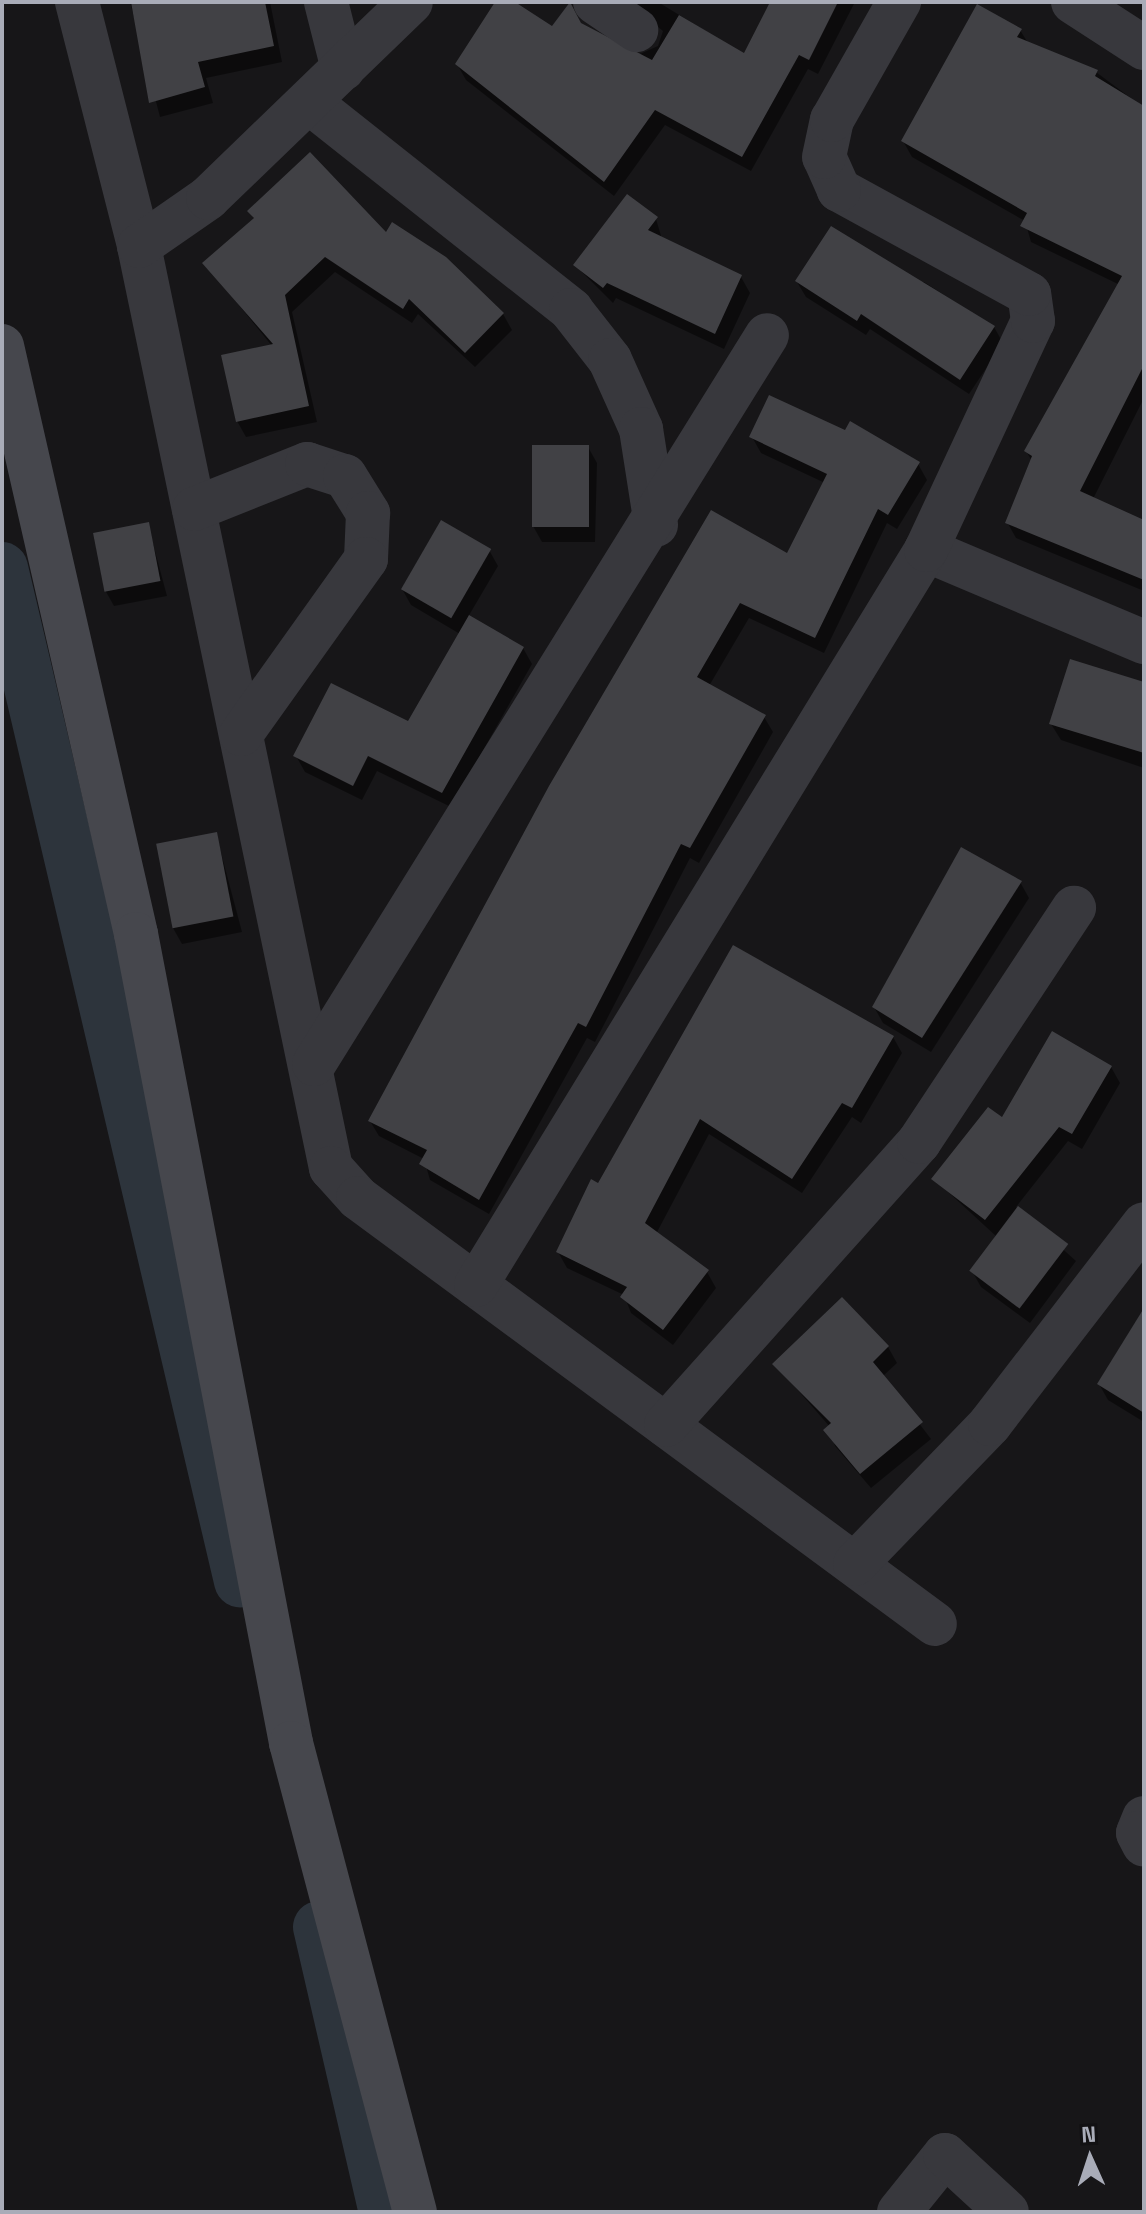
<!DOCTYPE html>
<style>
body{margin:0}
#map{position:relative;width:1146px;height:2214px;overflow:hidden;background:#171618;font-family:"Space Grotesk",sans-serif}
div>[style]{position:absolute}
.shadow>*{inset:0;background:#0007}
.canal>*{height:52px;margin:-26px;padding:0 26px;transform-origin:26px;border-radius:26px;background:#2d343c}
.building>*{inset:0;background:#414145;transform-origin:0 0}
.street>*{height:44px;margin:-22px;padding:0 22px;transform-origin:22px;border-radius:22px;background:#38383d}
.secondary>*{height:44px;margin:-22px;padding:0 22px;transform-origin:22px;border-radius:22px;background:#46474d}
span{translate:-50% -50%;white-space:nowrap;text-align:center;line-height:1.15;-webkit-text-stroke:7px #121113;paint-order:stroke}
.frame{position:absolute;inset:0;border:4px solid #a9acb8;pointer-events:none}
.north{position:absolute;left:1050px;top:2118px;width:80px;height:80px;-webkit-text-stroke:6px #121113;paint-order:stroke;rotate:357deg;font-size:22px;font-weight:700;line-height:32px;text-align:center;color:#a9acb8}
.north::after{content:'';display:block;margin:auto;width:28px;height:36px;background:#a9acb8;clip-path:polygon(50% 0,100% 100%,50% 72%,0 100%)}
</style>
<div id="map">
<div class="shadow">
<i style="clip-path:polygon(130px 2px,270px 2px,282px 62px,206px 78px,213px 103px,160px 117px)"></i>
<i style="clip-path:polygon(498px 2px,511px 2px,553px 28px,581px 25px,633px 57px,658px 46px,663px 31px,627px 2px,658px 2px,745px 55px,772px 2px,855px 2px,818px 74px,808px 69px,751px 171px,665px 125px,614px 196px,466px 80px,457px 64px)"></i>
<i style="clip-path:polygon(1020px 30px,1028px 43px,1096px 72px,1144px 108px,1144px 398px,1093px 499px,1144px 521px,1144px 591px,1016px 538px,1007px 522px,1032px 461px,1026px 451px,1120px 285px,1031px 242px,1025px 221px,912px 157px,903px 141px)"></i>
<i style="clip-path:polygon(250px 212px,386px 235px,503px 314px,512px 330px,475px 367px,418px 314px,412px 323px,335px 272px,292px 312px,317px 422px,246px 437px,237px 421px,272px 346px,205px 263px,255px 220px)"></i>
<i style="clip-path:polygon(656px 219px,662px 239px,741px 277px,750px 293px,724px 349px,616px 298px,613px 303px,575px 265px)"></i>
<i style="clip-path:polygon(797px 282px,924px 282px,994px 327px,1003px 343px,969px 394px,870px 329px,866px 335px,806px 297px)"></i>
<i style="clip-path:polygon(752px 437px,918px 464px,927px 480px,897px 529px,887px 523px,824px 653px,749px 618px,709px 686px,764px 717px,773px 732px,699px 863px,690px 858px,595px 1042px,587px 1038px,489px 1214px,430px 1180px,424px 1159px,379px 1136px,370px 1121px,551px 787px,787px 556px,825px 483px,761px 453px)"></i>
<i style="clip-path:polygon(588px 447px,597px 463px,595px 542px,542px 542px,533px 526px)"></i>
<i style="clip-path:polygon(148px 525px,167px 596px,114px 606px,105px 590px)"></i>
<i style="clip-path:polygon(489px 550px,498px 566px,468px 617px,523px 648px,532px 664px,451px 807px,377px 771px,362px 800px,305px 772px,296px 756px,409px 724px,460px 634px,411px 605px,402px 589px)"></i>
<i style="clip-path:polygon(1144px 684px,1144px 768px,1061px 740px,1051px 724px)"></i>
<i style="clip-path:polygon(216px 834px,242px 932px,182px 944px,173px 928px)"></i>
<i style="clip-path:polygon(1020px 882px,1029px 898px,931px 1052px,883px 1023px,874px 1007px)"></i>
<i style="clip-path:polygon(734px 948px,893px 1037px,902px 1053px,861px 1123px,852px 1117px,802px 1193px,709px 1134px,656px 1234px,707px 1272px,716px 1288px,673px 1345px,631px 1313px,624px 1295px,567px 1268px,558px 1252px)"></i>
<i style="clip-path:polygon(1111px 1067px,1120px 1083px,1082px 1149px,1068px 1141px,1016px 1207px,1076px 1261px,1030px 1323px,981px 1287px,972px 1271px,997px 1237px,934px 1179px,1002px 1120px)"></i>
<i style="clip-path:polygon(1144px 1327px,1144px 1422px,1108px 1400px,1099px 1384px)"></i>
<i style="clip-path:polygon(888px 1347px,897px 1363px,883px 1376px,931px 1439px,871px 1488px,835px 1446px,830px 1427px,775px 1364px)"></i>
</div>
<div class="canal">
<i style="left:2px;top:568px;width:1041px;rotate:76.78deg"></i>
<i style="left:319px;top:1927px;width:293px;rotate:77deg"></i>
</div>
<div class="building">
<i style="clip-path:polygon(131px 2px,265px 2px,274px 46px,198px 62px,205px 87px,149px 103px)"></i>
<i style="clip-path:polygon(495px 2px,515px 2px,552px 26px,570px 2px,581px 23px,652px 60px,679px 15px,744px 53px,770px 2px,838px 2px,809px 60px,799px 55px,742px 157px,655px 110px,604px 182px,455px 64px)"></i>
<i style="clip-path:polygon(977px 4px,1022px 29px,1017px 37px,1098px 70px,1095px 76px,1144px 106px,1144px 365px,1080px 491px,1144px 520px,1144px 580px,1005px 523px,1032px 456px,1024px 451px,1122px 276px,1020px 226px,1027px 213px,901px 141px)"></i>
<i style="clip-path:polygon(310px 152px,386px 232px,392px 222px,446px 257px,504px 313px,465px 353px,409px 299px,403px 309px,325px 257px,285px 295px,309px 406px,236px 422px,221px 355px,273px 344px,202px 263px,254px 218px,247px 211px)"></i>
<i style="clip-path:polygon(627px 194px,658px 217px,648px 230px,742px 275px,715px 334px,607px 283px,603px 288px,573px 265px)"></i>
<i style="clip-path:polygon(831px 226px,995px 326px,960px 380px,861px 314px,857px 321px,795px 281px)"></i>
<i style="clip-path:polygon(769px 395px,845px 430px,850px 421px,920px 462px,888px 515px,878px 509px,815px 638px,740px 603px,697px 677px,766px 715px,690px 848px,681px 844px,586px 1027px,578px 1023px,479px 1200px,419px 1164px,427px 1150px,368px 1121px,549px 786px,711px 510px,787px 553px,827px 474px,749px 437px)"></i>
<i style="left:532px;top:445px;width:57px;height:82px"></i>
<i style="left:441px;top:520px;width:58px;height:80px;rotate:30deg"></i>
<i style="left:149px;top:522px;width:60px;height:57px;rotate:79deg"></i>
<i style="clip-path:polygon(469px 615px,524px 647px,442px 793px,368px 756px,353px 786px,293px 756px,331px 683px,408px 721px)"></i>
<i style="clip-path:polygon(1070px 659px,1144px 682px,1144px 753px,1049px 724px)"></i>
<i style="left:217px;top:832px;width:86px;height:62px;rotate:79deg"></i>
<i style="clip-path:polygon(961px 847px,1022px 881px,922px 1038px,872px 1007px)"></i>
<i style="clip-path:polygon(733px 945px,894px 1036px,852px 1108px,842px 1103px,792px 1179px,700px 1119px,645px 1223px,709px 1270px,663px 1330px,620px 1297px,627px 1287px,556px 1252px,591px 1179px,598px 1183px)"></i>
<i style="clip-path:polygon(1052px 1031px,1112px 1066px,1072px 1134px,1059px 1127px,985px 1220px,931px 1179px,988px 1107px,1002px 1117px)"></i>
<i style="left:1018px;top:1206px;width:63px;height:81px;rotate:37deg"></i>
<i style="clip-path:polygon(842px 1297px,889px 1346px,873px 1362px,923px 1422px,860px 1474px,823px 1430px,831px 1423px,772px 1364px)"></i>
<i style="clip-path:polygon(1144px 1308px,1144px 1413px,1097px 1384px)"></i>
</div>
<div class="street">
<i style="left:77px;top:2px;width:252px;rotate:75.7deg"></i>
<i style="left:139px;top:246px;width:942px;rotate:78.24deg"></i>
<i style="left:331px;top:1168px;width:40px;rotate:48deg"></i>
<i style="left:358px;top:1198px;width:717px;rotate:36.44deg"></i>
<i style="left:326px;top:2px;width:69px;rotate:75.8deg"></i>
<i style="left:595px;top:2px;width:50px;rotate:34.3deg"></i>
<i style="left:1073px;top:2px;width:85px;rotate:32.9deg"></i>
<i style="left:309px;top:102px;width:335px;rotate:38.4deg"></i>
<i style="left:571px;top:310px;width:63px;rotate:52deg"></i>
<i style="left:610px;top:360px;width:76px;rotate:65.8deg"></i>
<i style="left:641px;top:429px;width:97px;rotate:81.1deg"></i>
<i style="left:139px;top:246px;width:84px;rotate:-34.8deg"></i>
<i style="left:208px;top:198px;width:282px;rotate:-44deg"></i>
<i style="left:194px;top:509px;width:122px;rotate:-21.7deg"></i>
<i style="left:307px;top:464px;width:40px;rotate:18deg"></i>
<i style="left:345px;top:476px;width:44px;rotate:58.1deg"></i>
<i style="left:368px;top:513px;width:46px;rotate:92.5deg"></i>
<i style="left:366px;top:559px;width:215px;rotate:125.5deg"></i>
<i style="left:926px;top:550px;width:237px;rotate:22.9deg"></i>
<i style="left:314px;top:1064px;width:858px;rotate:-58.14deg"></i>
<i style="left:476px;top:1285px;width:862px;rotate:-58.52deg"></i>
<i style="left:926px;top:550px;width:253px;rotate:-65deg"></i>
<i style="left:1033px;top:321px;width:27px;rotate:-98deg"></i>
<i style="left:1029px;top:294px;width:217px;rotate:-151.3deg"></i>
<i style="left:839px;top:190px;width:36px;rotate:-114deg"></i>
<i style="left:824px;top:157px;width:38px;rotate:-78deg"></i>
<i style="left:832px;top:120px;width:136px;rotate:-60.4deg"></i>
<i style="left:666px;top:1425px;width:380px;rotate:-48.2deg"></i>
<i style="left:919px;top:1142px;width:281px;rotate:-56.5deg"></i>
<i style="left:855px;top:1564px;width:194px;rotate:-46deg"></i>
<i style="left:990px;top:1424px;width:252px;rotate:-52.4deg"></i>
<i style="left:1144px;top:1818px;width:16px;rotate:112deg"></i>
<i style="left:1138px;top:1833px;width:13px;rotate:63deg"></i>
<i style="left:899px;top:2212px;width:73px;rotate:-51.1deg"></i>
<i style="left:945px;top:2155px;width:84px;rotate:42.6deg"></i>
</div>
<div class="secondary">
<i style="left:2px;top:346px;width:603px;rotate:77.16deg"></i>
<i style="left:136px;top:934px;width:824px;rotate:79.15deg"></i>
<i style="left:291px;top:1743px;width:485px;rotate:75.2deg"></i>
</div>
<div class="frame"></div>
<div class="north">N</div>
</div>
